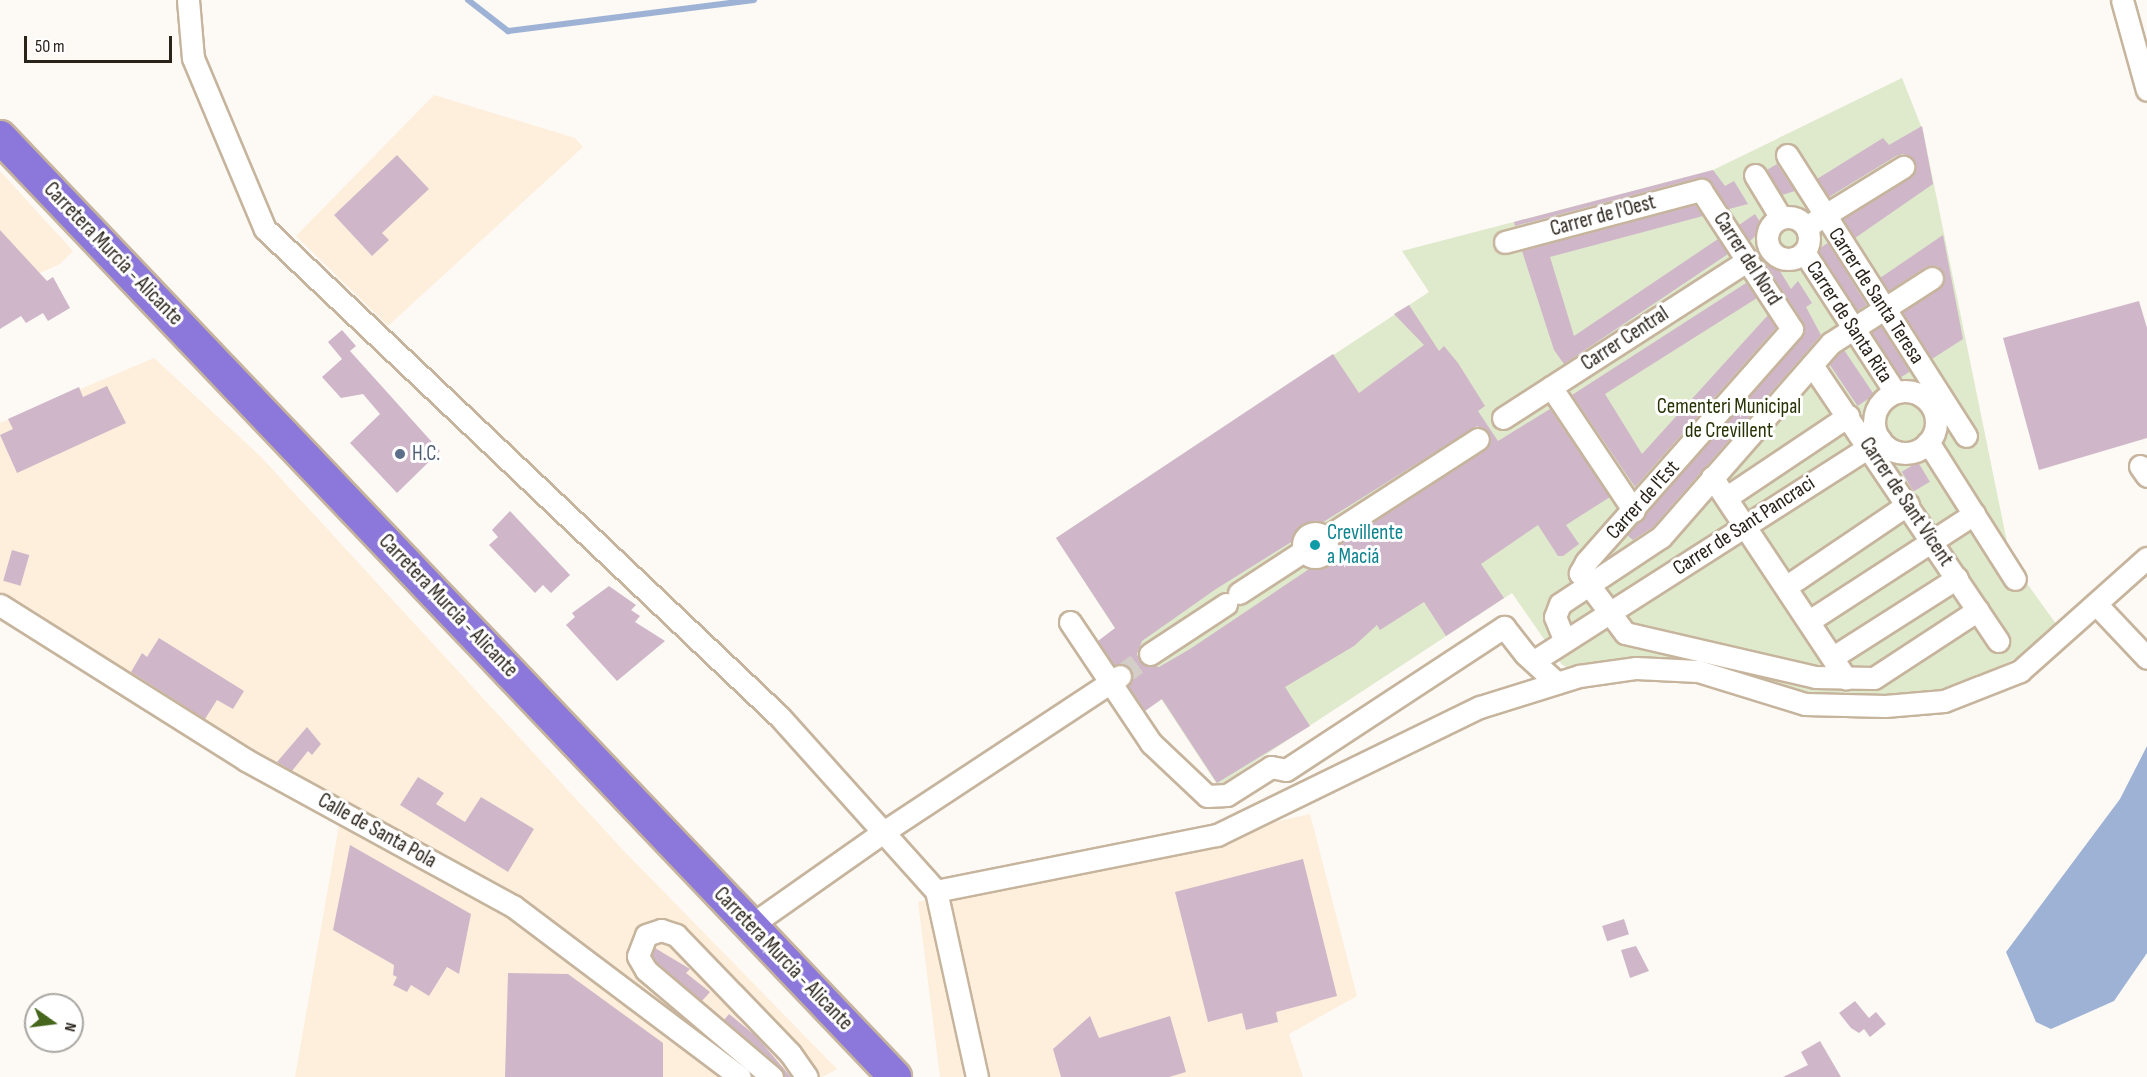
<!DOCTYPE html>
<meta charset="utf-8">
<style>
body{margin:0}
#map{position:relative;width:2147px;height:1077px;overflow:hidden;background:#fdf9f4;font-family:"Sofia Sans Condensed",sans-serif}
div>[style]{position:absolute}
.built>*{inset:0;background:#feefdd}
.green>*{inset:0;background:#dfe9cc}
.water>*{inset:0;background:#9db2d5}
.stream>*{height:6px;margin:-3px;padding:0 3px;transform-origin:3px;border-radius:3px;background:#9db2d5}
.building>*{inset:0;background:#cfb7c9;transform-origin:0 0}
.minor-tunnel>*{height:21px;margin-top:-10.5px;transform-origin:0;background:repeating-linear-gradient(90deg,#d3cec8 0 21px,transparent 0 31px)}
.roads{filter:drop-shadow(2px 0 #c6b49d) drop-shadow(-2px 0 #c6b49d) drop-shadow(0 2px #c6b49d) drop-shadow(0 -2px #c6b49d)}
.minor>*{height:21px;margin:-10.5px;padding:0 10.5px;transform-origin:10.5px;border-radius:10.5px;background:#fff}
.minor>.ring{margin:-10.5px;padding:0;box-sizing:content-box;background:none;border:21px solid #fff;border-radius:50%}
.highway>*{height:32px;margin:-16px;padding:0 16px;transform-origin:16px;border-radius:16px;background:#8c78da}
.dots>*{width:16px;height:16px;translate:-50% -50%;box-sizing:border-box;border:3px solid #fff;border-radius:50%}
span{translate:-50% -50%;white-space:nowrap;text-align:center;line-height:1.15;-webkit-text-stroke:6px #fff;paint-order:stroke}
.street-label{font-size:21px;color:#2a231a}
.park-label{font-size:21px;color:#283305}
.service-label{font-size:21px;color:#4e5e75}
.left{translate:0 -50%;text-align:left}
.culture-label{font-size:21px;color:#0d838f}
.north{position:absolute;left:24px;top:993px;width:60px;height:60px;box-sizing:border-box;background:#fff;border:2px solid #aaa7a3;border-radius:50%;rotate:104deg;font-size:16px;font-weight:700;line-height:24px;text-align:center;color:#2a231a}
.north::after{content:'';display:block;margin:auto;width:21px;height:27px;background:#45661c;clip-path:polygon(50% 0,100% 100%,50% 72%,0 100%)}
.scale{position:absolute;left:24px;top:36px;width:148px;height:27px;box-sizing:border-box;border:3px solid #2a231a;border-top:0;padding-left:8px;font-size:18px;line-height:21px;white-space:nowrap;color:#2a231a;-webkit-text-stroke:4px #fff;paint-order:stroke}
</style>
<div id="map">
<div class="built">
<i style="clip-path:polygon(434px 95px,575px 138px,583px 147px,388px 326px,296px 236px)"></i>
<i style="clip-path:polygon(0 171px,73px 251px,60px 264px,0 291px)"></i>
<i style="clip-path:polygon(154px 358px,261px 457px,622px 849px,837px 1069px,822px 1077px,295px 1077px,342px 808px,0 595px,0 423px)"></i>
<i style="clip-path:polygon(1310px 814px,1357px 996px,1289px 1034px,1303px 1077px,940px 1077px,918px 902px)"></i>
</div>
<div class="green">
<i style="clip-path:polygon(1902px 78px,1923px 131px,2007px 542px,2023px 578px,2059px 628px,2037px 648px,1950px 690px,1891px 698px,1822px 695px,1679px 659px,1571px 669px,1562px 665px,1512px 593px,1218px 786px,1056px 538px,1429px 292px,1402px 251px,1713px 170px)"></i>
</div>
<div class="water">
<i style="clip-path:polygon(2147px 746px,2147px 953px,2114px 1001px,2051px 1029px,2036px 1022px,2006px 952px,2120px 799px)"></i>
</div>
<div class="stream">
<i style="left:468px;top:0;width:51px;rotate:37.8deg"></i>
<i style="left:508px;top:31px;width:248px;rotate:-7.2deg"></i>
</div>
<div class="building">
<i style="clip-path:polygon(1922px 126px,1933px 184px,1855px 238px,1843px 219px,1910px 177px,1916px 167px,1913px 160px,1903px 154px,1896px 156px,1829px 197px,1817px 179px,1883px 138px,1889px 145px)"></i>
<i style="clip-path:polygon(397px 155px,429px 189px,382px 233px,389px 240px,372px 256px,334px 215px)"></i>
<i style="clip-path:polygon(1777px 164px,1795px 191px,1782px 195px,1767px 170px)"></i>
<i style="clip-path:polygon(1713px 170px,1725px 186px,1734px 181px,1748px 204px,1729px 209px,1711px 182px,1698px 178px,1515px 226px,1514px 222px)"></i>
<i style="clip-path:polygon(1695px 205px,1703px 216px,1550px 257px,1574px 336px,1718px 239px,1728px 254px,1564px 364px,1554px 350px,1522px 251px)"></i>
<i style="clip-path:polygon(1755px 214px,1764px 228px,1750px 241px,1739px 225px)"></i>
<i style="clip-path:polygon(0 230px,47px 281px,53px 277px,70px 308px,48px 321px,43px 313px,26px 323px,21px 316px,0 329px)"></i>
<i style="clip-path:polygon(1943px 235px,1963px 339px,1932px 359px,1902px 312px,1939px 288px,1945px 278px,1942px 271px,1937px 266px,1926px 267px,1889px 291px,1880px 278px)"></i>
<i style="left:1828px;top:243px;width:73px;height:12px;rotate:58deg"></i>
<i style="clip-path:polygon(1773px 260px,1791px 289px,1798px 281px,1812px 303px,1806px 307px,1821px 335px,1653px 527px,1633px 540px,1627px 535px,1802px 337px,1803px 322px,1766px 265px)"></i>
<i style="clip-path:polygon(1746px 283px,1757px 298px,1605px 394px,1642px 454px,1768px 315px,1776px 328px,1635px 487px,1572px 395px)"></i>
<i style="clip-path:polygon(2139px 301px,2147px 328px,2147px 438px,2039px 470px,2003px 338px)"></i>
<i style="clip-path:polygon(evenodd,1409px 305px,1439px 351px,1444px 346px,1458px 363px,1485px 406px,1478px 411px,1498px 441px,1550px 409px,1610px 497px,1566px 525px,1579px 544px,1563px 556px,1558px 556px,1538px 525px,1481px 564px,1504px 598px,1446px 636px,1424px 602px,1380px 630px,1377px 625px,1354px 646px,1285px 687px,1310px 726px,1217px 783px,1162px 699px,1145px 711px,1128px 686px,1133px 676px,1130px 669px,1114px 665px,1098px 641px,1115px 628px,1056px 538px,1333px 354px,1359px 393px,1424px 345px,1394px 314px,1409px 305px,1477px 426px,1489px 433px,1490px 444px,1485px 450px,1339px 544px,1342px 547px,1190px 649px,1159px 667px,1140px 661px,1137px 654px,1142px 641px,1216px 589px,1477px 426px)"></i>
<i style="left:1881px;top:326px;width:54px;height:12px;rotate:58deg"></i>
<i style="clip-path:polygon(342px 330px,356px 346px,350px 351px,440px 451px,397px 493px,350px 443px,380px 414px,363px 394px,341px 398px,322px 377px,342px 359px,328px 342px)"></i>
<i style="left:1844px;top:350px;width:54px;height:20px;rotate:56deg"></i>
<i style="clip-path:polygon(107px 386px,126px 423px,17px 473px,0 435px,13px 429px,8px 419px,79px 387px,83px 397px)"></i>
<i style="left:1918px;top:462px;width:23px;height:19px;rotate:59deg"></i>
<i style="clip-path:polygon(510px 511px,570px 575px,551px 593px,543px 585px,535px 593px,489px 545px,498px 537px,492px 530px)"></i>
<i style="left:12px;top:550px;width:18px;height:32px;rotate:16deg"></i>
<i style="clip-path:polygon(609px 586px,636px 605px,631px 610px,640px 616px,635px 622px,665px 641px,617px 681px,566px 625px,575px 617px,572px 613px)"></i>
<i style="clip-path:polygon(159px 638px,244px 691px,233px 709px,217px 700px,205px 719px,131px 672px,142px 653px,147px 657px)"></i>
<i style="clip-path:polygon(307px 727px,321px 744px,312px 755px,308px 751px,292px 771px,277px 762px)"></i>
<i style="clip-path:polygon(418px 777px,444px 793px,436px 804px,465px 822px,481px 797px,534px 829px,508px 872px,400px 805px)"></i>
<i style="clip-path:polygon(350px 845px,471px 914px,459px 974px,447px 967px,429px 996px,411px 985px,407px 992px,393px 985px,397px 977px,393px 975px,394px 965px,333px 930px)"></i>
<i style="clip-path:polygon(1303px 859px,1337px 996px,1276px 1012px,1278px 1022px,1246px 1030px,1242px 1013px,1208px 1022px,1175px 892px)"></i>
<i style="left:1624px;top:919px;width:16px;height:23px;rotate:72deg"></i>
<i style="clip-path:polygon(1636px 946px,1649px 971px,1630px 978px,1621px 950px)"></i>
<i style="clip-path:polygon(655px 948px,690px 969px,686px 973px,710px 992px,702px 1001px,656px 962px,652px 955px)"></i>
<i style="clip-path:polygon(508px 973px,568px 974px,663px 1043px,663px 1077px,505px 1077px)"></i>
<i style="clip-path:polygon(1855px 1001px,1869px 1018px,1876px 1012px,1886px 1024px,1870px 1037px,1864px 1029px,1859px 1033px,1851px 1028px,1839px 1013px)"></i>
<i style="clip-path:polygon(729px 1014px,756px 1036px,791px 1077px,784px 1077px,780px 1067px,724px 1020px)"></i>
<i style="clip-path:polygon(1090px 1016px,1099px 1038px,1170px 1016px,1186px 1072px,1169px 1077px,1061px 1077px,1053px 1049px)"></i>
<i style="clip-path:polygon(1820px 1041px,1841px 1077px,1783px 1077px,1808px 1065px,1801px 1052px)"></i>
</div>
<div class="minor-tunnel">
<i style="left:1120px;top:676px;width:37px;rotate:-36deg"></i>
</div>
<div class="roads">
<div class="minor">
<i style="left:188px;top:0;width:58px;rotate:85.1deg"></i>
<i style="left:193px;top:58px;width:186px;rotate:67.2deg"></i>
<i style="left:265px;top:229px;width:709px;rotate:43.46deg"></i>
<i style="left:780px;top:717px;width:234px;rotate:48.1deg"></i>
<i style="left:2122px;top:0;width:93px;rotate:74.5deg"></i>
<i style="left:1787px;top:155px;width:333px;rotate:57.5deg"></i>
<i style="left:1755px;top:175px;width:50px;rotate:58.8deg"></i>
<i class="ring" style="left:1767px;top:217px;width:21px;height:21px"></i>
<i style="left:1814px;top:222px;width:105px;rotate:-31.7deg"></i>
<i style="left:1505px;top:242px;width:203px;rotate:-14.9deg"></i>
<i style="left:1701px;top:190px;width:166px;rotate:56.8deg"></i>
<i style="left:1792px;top:329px;width:311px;rotate:131.5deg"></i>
<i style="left:1586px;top:562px;width:13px;rotate:119deg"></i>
<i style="left:1580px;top:573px;width:75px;rotate:53.1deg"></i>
<i style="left:1625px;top:633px;width:195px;rotate:13deg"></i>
<i style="left:1815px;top:677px;width:59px;rotate:1deg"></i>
<i style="left:1874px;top:678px;width:124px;rotate:-33.2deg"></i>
<i style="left:1804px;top:252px;width:167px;rotate:57deg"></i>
<i style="left:1812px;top:365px;width:333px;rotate:56deg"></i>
<i style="left:1551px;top:387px;width:149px;rotate:56.2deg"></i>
<i class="ring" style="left:1874px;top:391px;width:41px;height:41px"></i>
<i style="left:1503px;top:418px;width:290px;rotate:-32.8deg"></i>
<i style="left:1928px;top:442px;width:162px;rotate:57.6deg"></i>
<i style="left:2140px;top:466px;width:12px;rotate:55deg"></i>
<i style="left:1712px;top:477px;width:242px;rotate:56.4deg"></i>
<i style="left:1727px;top:497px;width:146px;rotate:-33.8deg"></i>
<i class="ring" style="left:1303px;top:533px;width:3px;height:3px"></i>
<i style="left:1325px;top:538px;width:182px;rotate:-32.9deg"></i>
<i style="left:1787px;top:586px;width:146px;rotate:-34.1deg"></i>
<i style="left:1239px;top:593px;width:79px;rotate:-33.1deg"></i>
<i style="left:2096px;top:604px;width:74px;rotate:46.6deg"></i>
<i style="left:0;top:605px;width:291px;rotate:32.2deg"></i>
<i style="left:246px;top:760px;width:304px;rotate:28.7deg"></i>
<i style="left:513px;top:906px;width:284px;rotate:37deg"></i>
<i style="left:1809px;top:621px;width:197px;rotate:-33deg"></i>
<i style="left:1070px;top:622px;width:146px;rotate:56.2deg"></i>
<i style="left:1151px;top:743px;width:77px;rotate:43.4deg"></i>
<i style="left:1207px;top:796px;width:20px;rotate:-3deg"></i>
<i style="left:1227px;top:795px;width:52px;rotate:-32.5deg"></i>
<i style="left:1271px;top:767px;width:15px;rotate:11deg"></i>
<i style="left:1286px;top:770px;width:261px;rotate:-33.3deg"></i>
<i style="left:1504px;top:627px;width:34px;rotate:52deg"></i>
<i style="left:1525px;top:654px;width:43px;rotate:42.2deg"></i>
<i style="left:1564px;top:639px;width:24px;rotate:-112deg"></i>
<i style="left:1555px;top:617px;width:14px;rotate:-69deg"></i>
<i style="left:1560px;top:604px;width:121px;rotate:-33.6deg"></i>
<i style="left:1661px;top:537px;width:258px;rotate:-48.8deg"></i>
<i style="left:1831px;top:343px;width:120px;rotate:-32.8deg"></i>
<i style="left:1150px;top:654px;width:91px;rotate:-33.3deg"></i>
<i style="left:1833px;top:657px;width:147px;rotate:-32.5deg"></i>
<i style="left:1534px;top:661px;width:411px;rotate:-32.6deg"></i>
<i style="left:751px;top:925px;width:160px;rotate:-35.1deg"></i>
<i style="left:882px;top:833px;width:285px;rotate:-33.4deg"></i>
<i style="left:772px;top:1077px;width:165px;rotate:-139.7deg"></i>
<i style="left:646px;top:970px;width:16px;rotate:-120deg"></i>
<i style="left:638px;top:956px;width:22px;rotate:-69deg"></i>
<i style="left:646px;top:935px;width:16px;rotate:-18deg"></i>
<i style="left:661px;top:930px;width:16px;rotate:18deg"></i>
<i style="left:676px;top:935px;width:164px;rotate:46deg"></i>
<i style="left:790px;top:1053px;width:29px;rotate:55deg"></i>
<i style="left:977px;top:1077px;width:190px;rotate:-102.4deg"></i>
<i style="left:936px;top:891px;width:287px;rotate:-11.3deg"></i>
<i style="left:1217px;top:835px;width:292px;rotate:-26deg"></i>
<i style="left:1480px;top:707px;width:104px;rotate:-17.4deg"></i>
<i style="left:1579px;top:676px;width:58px;rotate:-8deg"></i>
<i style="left:1636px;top:668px;width:62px;rotate:2.8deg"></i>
<i style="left:1698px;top:671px;width:112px;rotate:17.1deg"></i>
<i style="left:1805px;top:704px;width:80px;rotate:1.4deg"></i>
<i style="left:1885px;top:706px;width:59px;rotate:-4.8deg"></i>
<i style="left:1944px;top:701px;width:82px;rotate:-21.5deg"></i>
<i style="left:2020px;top:671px;width:170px;rotate:-41.7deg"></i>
</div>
<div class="highway">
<i style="left:0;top:137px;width:1298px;rotate:46.4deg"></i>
</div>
</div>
<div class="dots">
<i style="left:400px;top:454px;background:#5c6f8a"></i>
<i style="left:1315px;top:545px;background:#0f9aa8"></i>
</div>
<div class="street-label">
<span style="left:1603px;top:216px;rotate:-15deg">Carrer de l'Oest</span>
<span style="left:113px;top:254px;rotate:46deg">Carretera Murcia - Alicante</span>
<span style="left:1747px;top:259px;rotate:57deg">Carrer del Nord</span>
<span style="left:1876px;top:296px;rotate:57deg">Carrer de Santa Teresa</span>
<span style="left:1849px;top:322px;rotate:57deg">Carrer de Santa Rita</span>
<span style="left:1625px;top:339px;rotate:-33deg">Carrer Central</span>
<span style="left:1643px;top:500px;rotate:-48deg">Carrer de l'Est</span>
<span style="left:1906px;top:502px;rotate:56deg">Carrer de Sant Vicent</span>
<span style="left:1744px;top:526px;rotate:-33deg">Carrer de Sant Pancraci</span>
<span style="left:448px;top:606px;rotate:46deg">Carretera Murcia - Alicante</span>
<span style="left:377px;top:831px;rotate:29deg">Calle de Santa Pola</span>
<span style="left:783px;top:959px;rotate:46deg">Carretera Murcia - Alicante</span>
</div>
<div class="park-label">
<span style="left:1729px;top:419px">Cementeri Municipal<br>de Crevillent</span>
</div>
<div class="service-label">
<span class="left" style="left:412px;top:454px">H.C.</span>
</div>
<div class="culture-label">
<span class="left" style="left:1327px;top:545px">Crevillente<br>a Maciá</span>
</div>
<div class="north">N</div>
<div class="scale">50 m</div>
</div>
